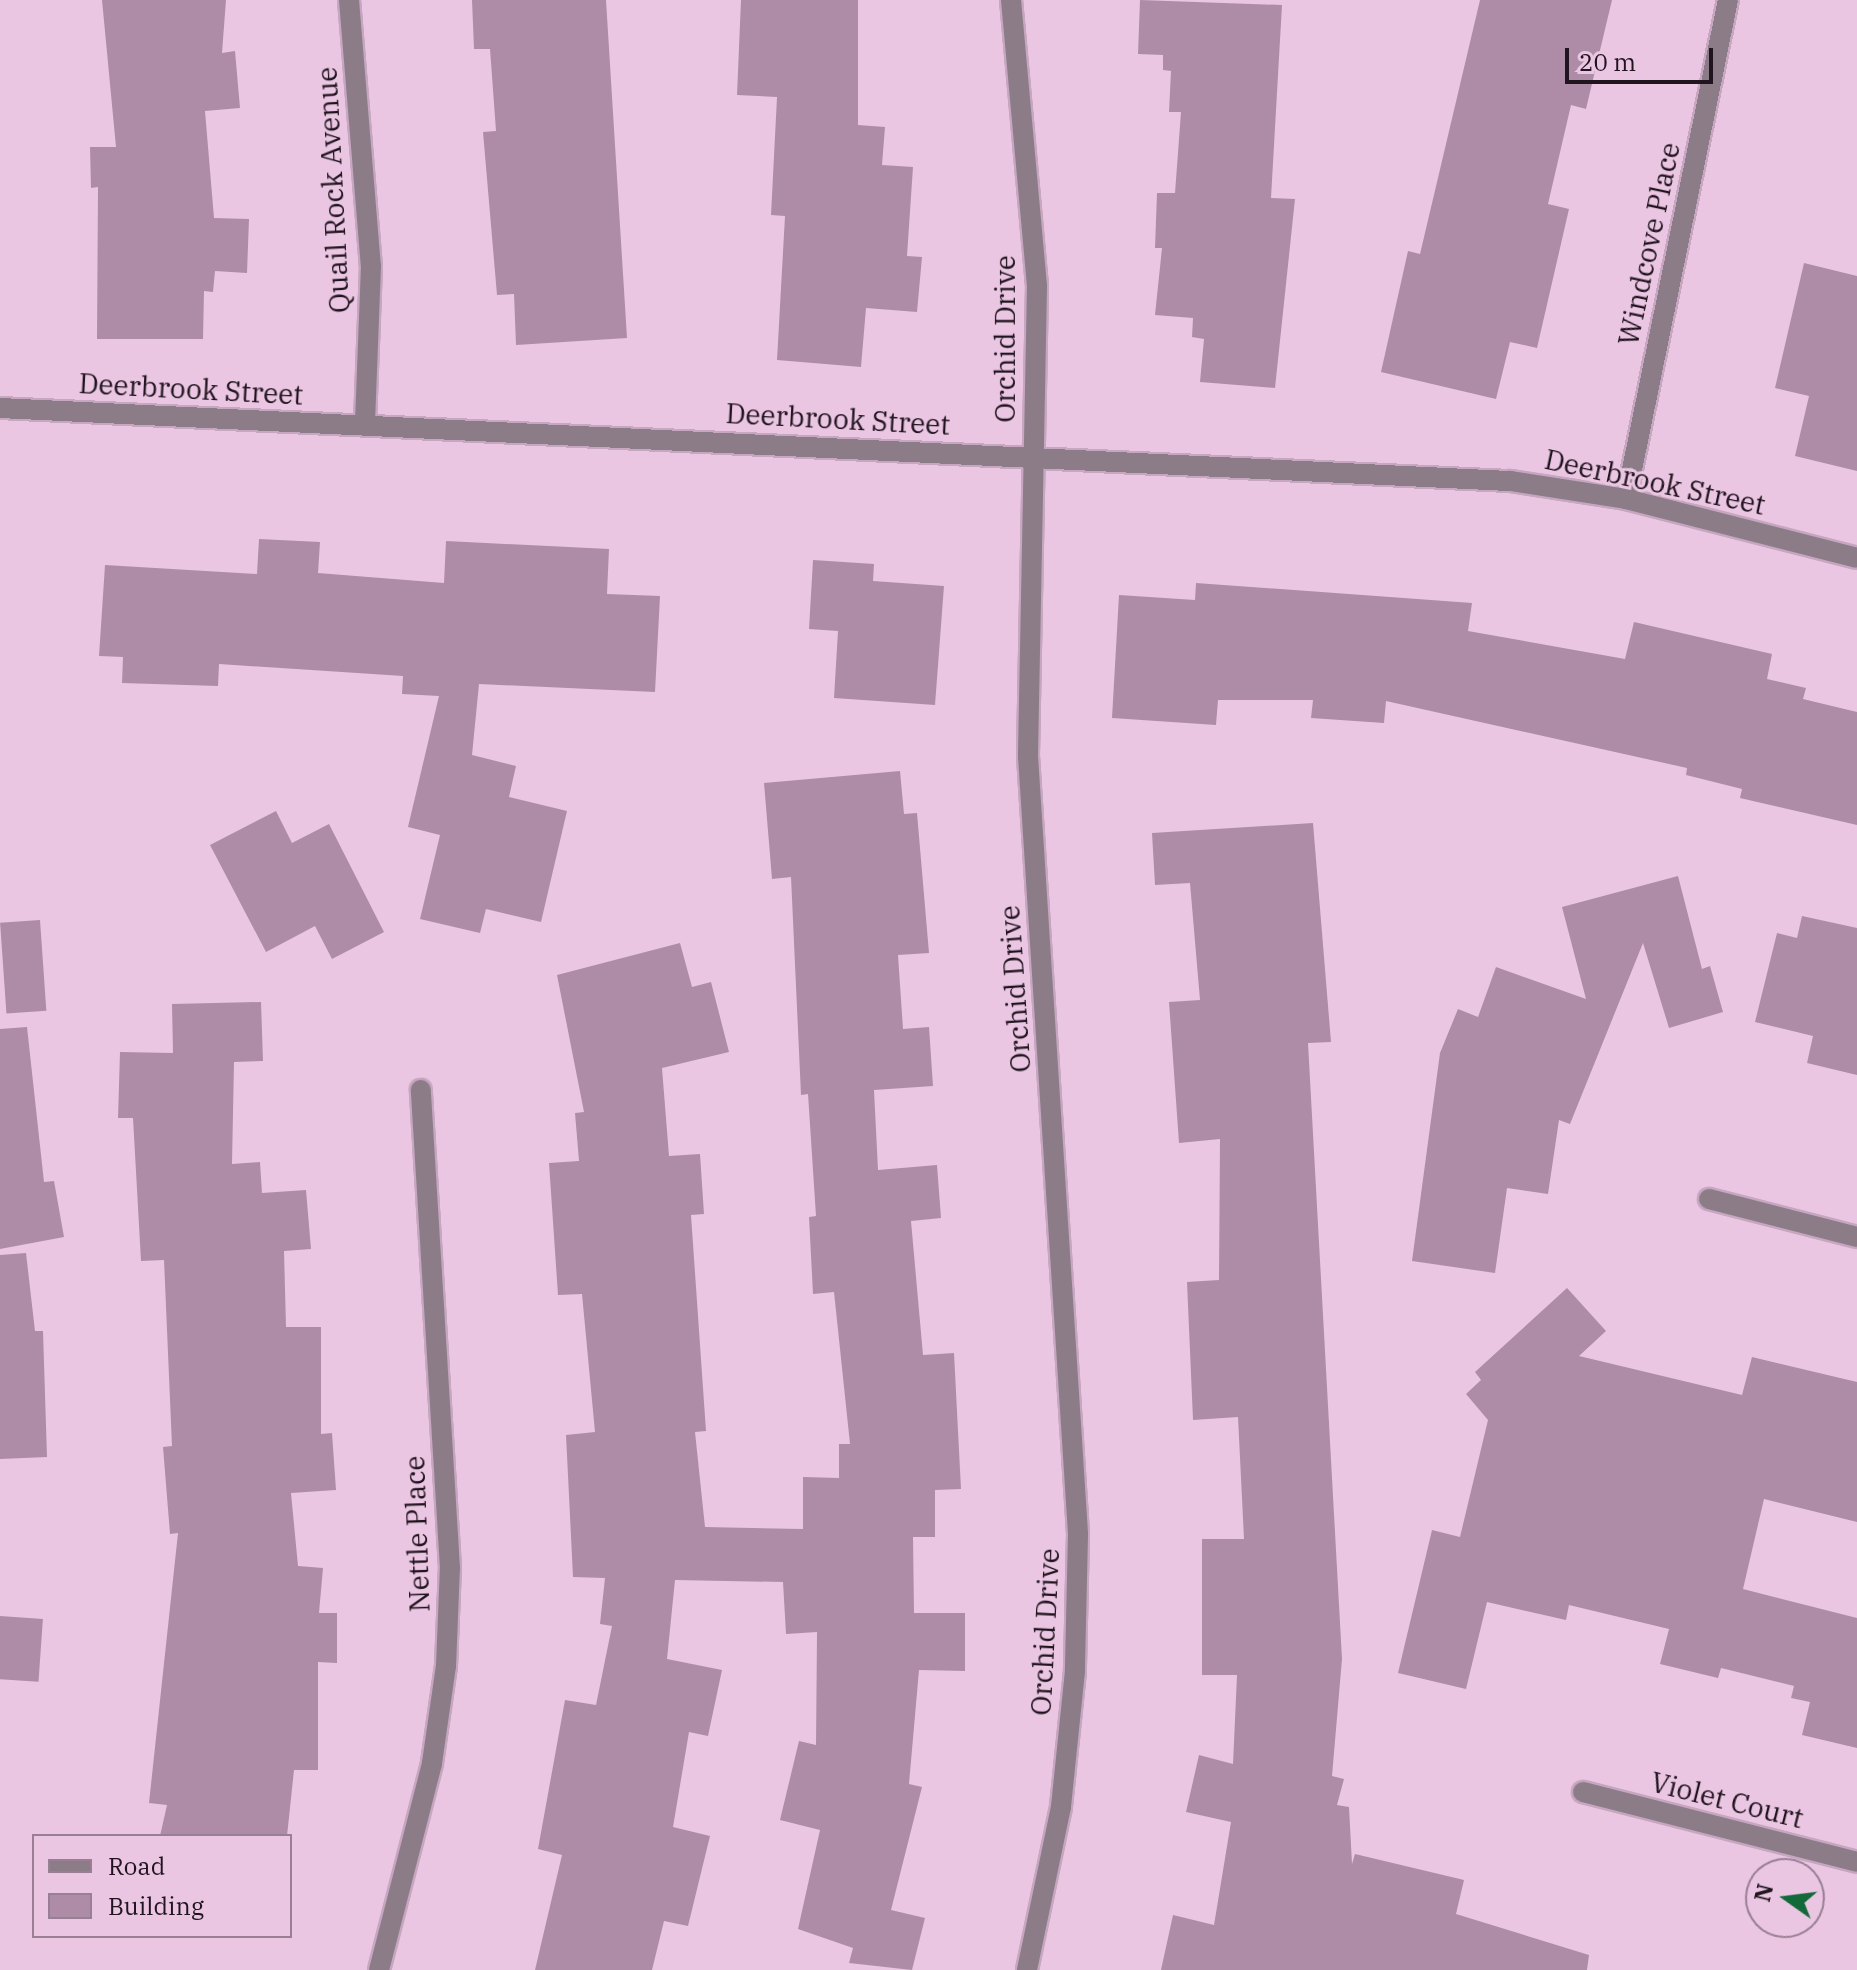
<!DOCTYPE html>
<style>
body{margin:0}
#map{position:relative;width:1857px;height:1970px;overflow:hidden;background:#eac6e3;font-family:"IBM Plex Serif",serif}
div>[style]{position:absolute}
.building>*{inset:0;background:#ae8ca7;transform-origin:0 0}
.roads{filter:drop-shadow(2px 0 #c6a6c0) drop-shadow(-2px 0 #c6a6c0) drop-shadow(0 2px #c6a6c0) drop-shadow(0 -2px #c6a6c0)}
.street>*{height:20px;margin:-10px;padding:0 10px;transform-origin:10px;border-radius:10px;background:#8b7c87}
span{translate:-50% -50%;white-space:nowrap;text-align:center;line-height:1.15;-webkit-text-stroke:6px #eac6e3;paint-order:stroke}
.street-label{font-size:28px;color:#20141e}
.legend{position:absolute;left:32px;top:1834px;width:260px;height:104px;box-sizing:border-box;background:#eac6e3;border:2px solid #997f94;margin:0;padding:10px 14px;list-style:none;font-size:24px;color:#20141e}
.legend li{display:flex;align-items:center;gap:16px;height:40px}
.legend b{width:40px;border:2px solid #997f94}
.north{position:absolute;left:1745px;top:1858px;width:80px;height:80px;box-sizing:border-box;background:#eac6e3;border:2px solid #997f94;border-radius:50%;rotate:284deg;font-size:22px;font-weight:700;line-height:32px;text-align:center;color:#20141e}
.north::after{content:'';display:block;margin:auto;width:28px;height:36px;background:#14693a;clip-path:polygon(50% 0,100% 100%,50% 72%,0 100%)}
.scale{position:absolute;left:1565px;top:48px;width:148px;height:36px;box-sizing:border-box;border:4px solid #20141e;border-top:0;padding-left:10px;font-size:24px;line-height:28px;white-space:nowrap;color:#20141e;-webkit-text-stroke:6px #eac6e3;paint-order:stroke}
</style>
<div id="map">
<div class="building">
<i style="clip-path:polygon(102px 0,226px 0,222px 53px,235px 51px,240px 108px,205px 111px,214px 218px,249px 219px,247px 273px,215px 271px,213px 292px,204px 291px,203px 339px,97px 339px,98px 187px,91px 188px,90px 147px,116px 147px)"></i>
<i style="clip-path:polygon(472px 0,606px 0,627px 338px,516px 345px,514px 294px,497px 295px,483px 132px,496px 131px,490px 49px,474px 49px)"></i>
<i style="clip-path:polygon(741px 0,858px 0,858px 125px,885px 127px,882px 165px,913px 167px,907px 256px,922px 257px,917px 312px,866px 308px,861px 367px,777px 360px,785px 216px,771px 215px,777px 97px,737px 95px)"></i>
<i style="clip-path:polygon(1140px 0,1282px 5px,1271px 198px,1295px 199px,1275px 388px,1200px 382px,1204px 339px,1192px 337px,1193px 318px,1155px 315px,1162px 248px,1155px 248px,1157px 193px,1175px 193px,1181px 112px,1169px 112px,1171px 71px,1163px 70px,1163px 55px,1138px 54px)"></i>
<i style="clip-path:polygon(1480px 0,1612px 0,1586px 109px,1571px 105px,1548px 204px,1569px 209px,1537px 348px,1510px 342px,1496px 399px,1381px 372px,1408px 251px,1420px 254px)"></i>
<i style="clip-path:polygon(1804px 263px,1857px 276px,1857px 471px,1795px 456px,1809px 396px,1775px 388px)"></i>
<i style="clip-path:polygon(259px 539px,320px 542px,318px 573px,444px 583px,446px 541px,609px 549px,607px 594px,660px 596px,655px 692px,479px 684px,472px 755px,516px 766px,509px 797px,567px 811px,541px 922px,486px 909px,480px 933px,420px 919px,440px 835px,408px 827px,439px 696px,402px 694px,403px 676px,219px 664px,218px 686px,122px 683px,123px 657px,99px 656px,105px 565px,257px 574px)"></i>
<i style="clip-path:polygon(813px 560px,874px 564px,873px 581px,944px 586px,935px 705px,834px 698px,838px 631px,809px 629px)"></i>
<i style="clip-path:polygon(1196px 583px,1472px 603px,1468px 631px,1625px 659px,1634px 622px,1772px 654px,1767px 679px,1806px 688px,1803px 699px,1857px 712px,1857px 825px,1740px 798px,1742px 789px,1686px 775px,1687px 768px,1386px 701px,1384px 723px,1311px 718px,1313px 700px,1218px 700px,1216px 725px,1112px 718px,1119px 595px,1195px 600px)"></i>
<i style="clip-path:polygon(900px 771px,904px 814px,917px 813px,929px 953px,898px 955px,903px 1029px,929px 1027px,933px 1086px,874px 1090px,878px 1170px,937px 1165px,941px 1218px,911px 1221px,923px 1355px,954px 1353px,961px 1489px,935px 1490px,935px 1537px,913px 1537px,914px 1613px,965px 1613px,965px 1671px,919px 1670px,909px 1784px,922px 1787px,891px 1910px,925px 1918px,912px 1970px,849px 1963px,853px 1948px,798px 1929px,820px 1830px,780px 1820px,799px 1741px,816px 1745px,817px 1632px,786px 1634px,783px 1582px,675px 1580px,667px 1659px,722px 1670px,708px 1736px,689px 1732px,673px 1827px,710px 1836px,688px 1926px,664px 1921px,652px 1970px,535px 1970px,562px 1855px,538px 1849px,565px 1700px,596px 1705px,612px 1626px,600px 1624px,605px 1578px,573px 1577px,566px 1435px,595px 1432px,582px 1294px,558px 1295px,549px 1163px,579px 1161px,575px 1113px,584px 1112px,557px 975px,680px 943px,692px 987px,711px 982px,729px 1052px,662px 1068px,669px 1156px,700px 1154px,704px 1214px,691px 1215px,706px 1431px,695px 1432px,705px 1527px,803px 1529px,803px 1477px,839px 1478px,839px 1444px,850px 1444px,834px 1292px,813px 1294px,809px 1217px,816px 1216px,808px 1094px,801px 1095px,791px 877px,772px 879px,764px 783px)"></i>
<i style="clip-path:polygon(276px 811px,292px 843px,329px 824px,384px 932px,332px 959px,315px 926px,266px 952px,210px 845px)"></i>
<i style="clip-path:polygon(1313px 823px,1331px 1042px,1308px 1043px,1342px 1659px,1332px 1776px,1344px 1779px,1337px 1805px,1349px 1807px,1352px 1864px,1355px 1854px,1464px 1880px,1456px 1914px,1589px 1955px,1587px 1970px,1161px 1970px,1173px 1915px,1214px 1925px,1231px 1822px,1186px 1812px,1199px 1755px,1233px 1764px,1237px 1675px,1202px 1675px,1202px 1539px,1244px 1539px,1238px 1417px,1193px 1420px,1187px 1282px,1219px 1280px,1220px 1139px,1179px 1143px,1169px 1002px,1200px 1000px,1190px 883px,1155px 885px,1152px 833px)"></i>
<i style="clip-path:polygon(1678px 876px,1702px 969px,1710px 966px,1723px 1012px,1669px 1028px,1643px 943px,1570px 1124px,1559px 1120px,1548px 1194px,1507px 1188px,1495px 1273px,1412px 1261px,1440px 1053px,1458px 1009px,1478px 1017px,1496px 967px,1586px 999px,1562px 907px)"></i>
<i style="clip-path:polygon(1802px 916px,1857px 928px,1857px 1075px,1807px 1063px,1813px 1036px,1755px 1022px,1777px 933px,1797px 938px)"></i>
<i style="left:40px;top:920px;width:91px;height:40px;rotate:86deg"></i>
<i style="clip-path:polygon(261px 1002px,263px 1061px,234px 1062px,232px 1164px,260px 1162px,262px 1193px,306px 1190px,311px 1249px,284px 1251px,286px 1327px,321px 1327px,321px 1434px,332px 1433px,336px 1490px,291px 1493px,298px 1566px,323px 1568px,319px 1613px,337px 1613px,337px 1663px,318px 1662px,318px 1770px,294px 1770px,287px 1836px,160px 1836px,167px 1805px,149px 1803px,178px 1533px,170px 1534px,163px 1447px,172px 1446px,164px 1260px,141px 1261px,133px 1118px,118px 1118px,120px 1052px,173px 1053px,172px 1004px)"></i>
<i style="clip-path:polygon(27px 1027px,44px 1182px,54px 1181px,64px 1237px,0 1249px,0 1029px)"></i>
<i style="clip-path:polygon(26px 1253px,35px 1331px,43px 1331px,47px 1457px,0 1459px,0 1255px)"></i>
<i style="clip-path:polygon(1567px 1288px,1606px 1331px,1579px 1356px,1742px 1395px,1752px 1357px,1857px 1382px,1857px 1522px,1764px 1499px,1743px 1589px,1857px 1618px,1857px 1748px,1802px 1735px,1810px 1702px,1791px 1698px,1794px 1686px,1721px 1668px,1718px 1678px,1660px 1664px,1669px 1629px,1569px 1605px,1566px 1620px,1487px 1602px,1466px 1689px,1398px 1673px,1432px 1530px,1460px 1537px,1488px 1420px,1466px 1394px,1481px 1380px,1475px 1372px)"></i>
<i style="left:0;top:1616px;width:43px;height:63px;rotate:4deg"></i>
</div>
<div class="roads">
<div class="street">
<i style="left:349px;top:0;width:267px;rotate:85.3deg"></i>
<i style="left:371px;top:266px;width:159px;rotate:92.2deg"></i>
<i style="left:1011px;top:0;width:287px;rotate:84.8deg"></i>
<i style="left:1037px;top:286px;width:470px;rotate:91.1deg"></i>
<i style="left:1028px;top:756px;width:780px;rotate:86.32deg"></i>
<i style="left:1078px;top:1534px;width:137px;rotate:91.3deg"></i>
<i style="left:1075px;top:1671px;width:137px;rotate:95.9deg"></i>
<i style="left:1061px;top:1807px;width:167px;rotate:101.8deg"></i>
<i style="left:0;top:408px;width:1512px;rotate:2.77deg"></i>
<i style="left:1510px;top:481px;width:117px;rotate:8.8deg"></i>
<i style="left:1626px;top:499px;width:238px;rotate:14.3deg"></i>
<i style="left:1626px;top:499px;width:509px;rotate:-78.45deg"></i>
<i style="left:1709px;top:1199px;width:153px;rotate:14.4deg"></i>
<i style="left:1583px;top:1792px;width:283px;rotate:14.3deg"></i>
<i style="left:379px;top:1970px;width:214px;rotate:-75.6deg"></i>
<i style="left:432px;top:1763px;width:98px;rotate:-81.8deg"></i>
<i style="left:446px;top:1666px;width:98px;rotate:-87.7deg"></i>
<i style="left:450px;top:1568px;width:479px;rotate:-93.5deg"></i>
</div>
</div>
<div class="street-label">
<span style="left:333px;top:190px;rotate:-93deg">Quail Rock Avenue</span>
<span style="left:1649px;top:244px;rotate:-78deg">Windcove Place</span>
<span style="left:1005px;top:339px;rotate:-90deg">Orchid Drive</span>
<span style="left:191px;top:389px;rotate:3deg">Deerbrook Street</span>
<span style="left:838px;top:419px;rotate:3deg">Deerbrook Street</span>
<span style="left:1655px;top:482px;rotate:12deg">Deerbrook Street</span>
<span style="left:1015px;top:989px;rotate:-94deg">Orchid Drive</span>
<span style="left:417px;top:1534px;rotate:-92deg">Nettle Place</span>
<span style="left:1045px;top:1632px;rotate:-87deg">Orchid Drive</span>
<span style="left:1727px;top:1800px;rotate:14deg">Violet Court</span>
</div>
<ul class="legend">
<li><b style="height:10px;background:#8b7c87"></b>Road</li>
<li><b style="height:22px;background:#ae8ca7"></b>Building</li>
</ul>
<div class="north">N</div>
<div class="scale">20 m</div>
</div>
